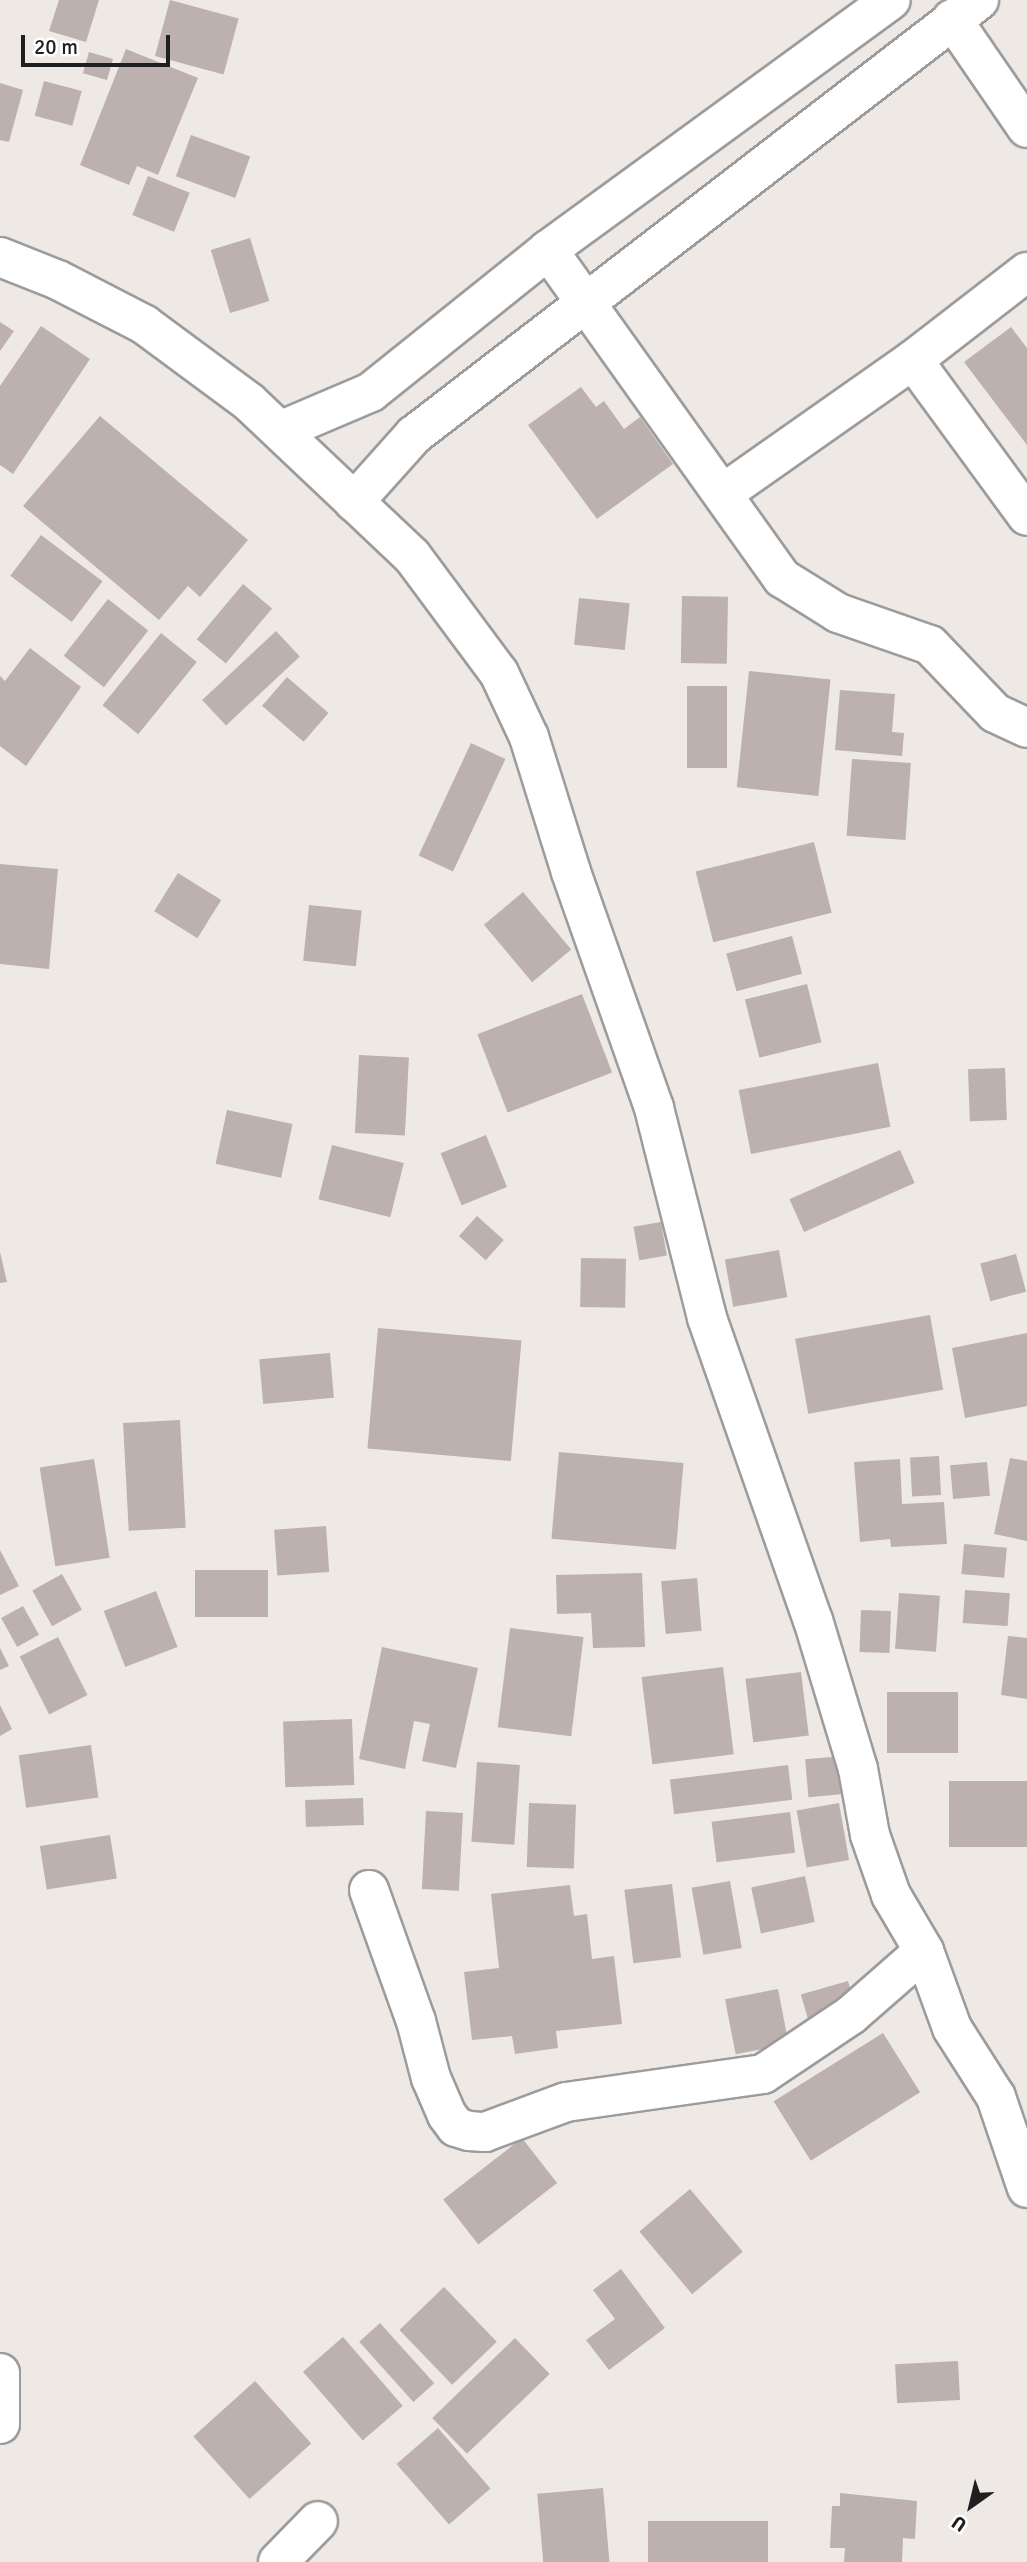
<!DOCTYPE html>
<style>
body{margin:0}
#map{position:relative;width:1027px;height:2562px;overflow:hidden;background:#efe9e6;font-family:Signika,sans-serif}
div>[style]{position:absolute}
.building>*{inset:0;background:#bcb1af;transform-origin:0 0}
.roads{filter:drop-shadow(2px 0 #9c9c9c) drop-shadow(-2px 0 #9c9c9c) drop-shadow(0 2px #9c9c9c) drop-shadow(0 -2px #9c9c9c)}
.minor>*{height:38px;margin:-19px;padding:0 19px;transform-origin:19px;border-radius:19px;background:#fff}
span{translate:-50% -50%;white-space:nowrap;text-align:center;line-height:1.15;-webkit-text-stroke:5px #fff;paint-order:stroke}
.north{position:absolute;left:936px;top:2471px;width:70px;height:70px;-webkit-text-stroke:5px #fff;paint-order:stroke;rotate:214deg;font-size:19px;font-weight:700;line-height:28px;text-align:center;color:#1f1f1f}
.north::after{content:'';display:block;margin:auto;width:24px;height:32px;background:#1f1f1f;clip-path:polygon(50% 0,100% 100%,50% 72%,0 100%)}
.scale{position:absolute;left:21px;top:35px;width:149px;height:32px;box-sizing:border-box;border:4px solid #1f1f1f;border-top:0;padding-left:9px;font-size:21px;line-height:24px;white-space:nowrap;color:#1f1f1f;-webkit-text-stroke:5px #fff;paint-order:stroke}
</style>
<div id="map">
<div class="building">
<i style="clip-path:polygon(59px 0,99px 0,86px 42px,49px 31px)"></i>
<i style="left:170px;top:0;width:71px;height:58px;rotate:15deg"></i>
<i style="clip-path:polygon(126px 49px,198px 78px,158px 175px,137px 166px,129px 185px,80px 165px)"></i>
<i style="left:89px;top:52px;width:25px;height:22px;rotate:16deg"></i>
<i style="left:44px;top:81px;width:39px;height:36px;rotate:15deg"></i>
<i style="clip-path:polygon(0 83px,23px 90px,9px 142px,0 140px)"></i>
<i style="left:191px;top:135px;width:63px;height:44px;rotate:20deg"></i>
<i style="left:148px;top:176px;width:45px;height:42px;rotate:22deg"></i>
<i style="left:250px;top:238px;width:66px;height:41px;rotate:73deg"></i>
<i style="clip-path:polygon(0 322px,14px 331px,0 351px)"></i>
<i style="clip-path:polygon(41px 326px,90px 359px,13px 474px,0 465px,0 386px)"></i>
<i style="clip-path:polygon(1011px 327px,1027px 348px,1027px 445px,964px 362px)"></i>
<i style="clip-path:polygon(581px 387px,596px 407px,604px 401px,624px 429px,640px 417px,673px 464px,597px 519px,528px 425px)"></i>
<i style="clip-path:polygon(100px 416px,248px 540px,200px 597px,188px 586px,159px 620px,23px 506px)"></i>
<i style="left:41px;top:535px;width:77px;height:51px;rotate:37deg"></i>
<i style="left:243px;top:584px;width:38px;height:72px;rotate:40deg"></i>
<i style="left:682px;top:596px;width:46px;height:67px;rotate:1deg"></i>
<i style="left:579px;top:598px;width:51px;height:47px;rotate:6deg"></i>
<i style="left:108px;top:599px;width:51px;height:72px;rotate:38deg"></i>
<i style="left:276px;top:631px;width:35px;height:101px;rotate:47deg"></i>
<i style="left:161px;top:633px;width:46px;height:93px;rotate:39deg"></i>
<i style="clip-path:polygon(30px 648px,81px 687px,26px 766px,0 746px,0 676px,5px 681px)"></i>
<i style="left:749px;top:671px;width:82px;height:117px;rotate:6deg"></i>
<i style="left:287px;top:677px;width:55px;height:38px;rotate:41deg"></i>
<i style="left:687px;top:686px;width:40px;height:82px"></i>
<i style="clip-path:polygon(840px 690px,895px 694px,892px 732px,904px 733px,902px 756px,835px 750px)"></i>
<i style="left:471px;top:743px;width:38px;height:124px;rotate:25deg"></i>
<i style="left:852px;top:759px;width:59px;height:77px;rotate:4deg"></i>
<i style="left:814px;top:842px;width:73px;height:122px;rotate:76deg"></i>
<i style="clip-path:polygon(0 864px,58px 869px,49px 969px,0 964px)"></i>
<i style="left:178px;top:873px;width:51px;height:45px;rotate:32deg"></i>
<i style="left:523px;top:892px;width:75px;height:51px;rotate:50deg"></i>
<i style="left:309px;top:905px;width:53px;height:56px;rotate:6deg"></i>
<i style="left:792px;top:936px;width:39px;height:68px;rotate:75deg"></i>
<i style="left:807px;top:984px;width:60px;height:64px;rotate:76deg"></i>
<i style="left:582px;top:994px;width:84px;height:112px;rotate:69deg"></i>
<i style="left:359px;top:1055px;width:50px;height:78px;rotate:3deg"></i>
<i style="left:878px;top:1063px;width:65px;height:142px;rotate:79deg"></i>
<i style="left:1005px;top:1068px;width:52px;height:37px;rotate:88deg"></i>
<i style="left:227px;top:1110px;width:67px;height:55px;rotate:12deg"></i>
<i style="left:486px;top:1135px;width:56px;height:49px;rotate:68deg"></i>
<i style="left:332px;top:1145px;width:74px;height:56px;rotate:14deg"></i>
<i style="left:900px;top:1150px;width:36px;height:121px;rotate:66deg"></i>
<i style="left:477px;top:1216px;width:36px;height:27px;rotate:42deg"></i>
<i style="left:661px;top:1222px;width:34px;height:28px;rotate:80deg"></i>
<i style="left:779px;top:1250px;width:48px;height:55px;rotate:80deg"></i>
<i style="clip-path:polygon(0 1252px,7px 1282px,0 1283px)"></i>
<i style="left:1016px;top:1254px;width:39px;height:37px;rotate:75deg"></i>
<i style="left:581px;top:1258px;width:45px;height:49px;rotate:1deg"></i>
<i style="left:930px;top:1315px;width:76px;height:137px;rotate:80deg"></i>
<i style="left:378px;top:1328px;width:144px;height:121px;rotate:5deg"></i>
<i style="clip-path:polygon(1027px 1333px,1027px 1406px,965px 1418px,952px 1348px)"></i>
<i style="left:330px;top:1353px;width:45px;height:71px;rotate:85deg"></i>
<i style="left:180px;top:1420px;width:108px;height:57px;rotate:87deg"></i>
<i style="left:559px;top:1452px;width:125px;height:87px;rotate:5deg"></i>
<i style="left:939px;top:1456px;width:39px;height:29px;rotate:87deg"></i>
<i style="clip-path:polygon(1010px 1458px,1027px 1461px,1027px 1541px,994px 1534px)"></i>
<i style="left:94px;top:1459px;width:100px;height:55px;rotate:81deg"></i>
<i style="clip-path:polygon(900px 1459px,902px 1504px,944px 1502px,947px 1544px,891px 1547px,890px 1539px,860px 1542px,854px 1462px)"></i>
<i style="left:987px;top:1462px;width:34px;height:37px;rotate:85deg"></i>
<i style="left:326px;top:1526px;width:46px;height:52px;rotate:86deg"></i>
<i style="left:964px;top:1544px;width:43px;height:30px;rotate:5deg"></i>
<i style="clip-path:polygon(0 1550px,19px 1586px,0 1595px)"></i>
<i style="left:195px;top:1570px;width:73px;height:47px"></i>
<i style="clip-path:polygon(642px 1573px,645px 1647px,593px 1648px,591px 1613px,557px 1614px,556px 1575px)"></i>
<i style="left:62px;top:1574px;width:41px;height:34px;rotate:61deg"></i>
<i style="left:697px;top:1578px;width:53px;height:36px;rotate:85deg"></i>
<i style="left:965px;top:1590px;width:45px;height:33px;rotate:4deg"></i>
<i style="left:156px;top:1591px;width:60px;height:56px;rotate:69deg"></i>
<i style="left:899px;top:1593px;width:41px;height:56px;rotate:4deg"></i>
<i style="left:23px;top:1606px;width:33px;height:25px;rotate:61deg"></i>
<i style="left:861px;top:1610px;width:30px;height:42px;rotate:2deg"></i>
<i style="left:510px;top:1628px;width:74px;height:100px;rotate:7deg"></i>
<i style="clip-path:polygon(1008px 1636px,1027px 1638px,1027px 1699px,1001px 1695px)"></i>
<i style="left:58px;top:1637px;width:65px;height:43px;rotate:63deg"></i>
<i style="clip-path:polygon(382px 1647px,478px 1668px,456px 1768px,422px 1761px,430px 1724px,414px 1721px,405px 1769px,359px 1759px)"></i>
<i style="clip-path:polygon(0 1648px,9px 1666px,0 1670px)"></i>
<i style="left:723px;top:1667px;width:88px;height:82px;rotate:83deg"></i>
<i style="left:801px;top:1672px;width:64px;height:56px;rotate:83deg"></i>
<i style="left:887px;top:1692px;width:71px;height:61px"></i>
<i style="clip-path:polygon(0 1705px,12px 1729px,0 1736px)"></i>
<i style="left:352px;top:1719px;width:66px;height:69px;rotate:88deg"></i>
<i style="left:91px;top:1745px;width:53px;height:73px;rotate:82deg"></i>
<i style="left:843px;top:1756px;width:38px;height:38px;rotate:85deg"></i>
<i style="left:477px;top:1762px;width:43px;height:80px;rotate:4deg"></i>
<i style="left:788px;top:1765px;width:35px;height:119px;rotate:83deg"></i>
<i style="left:1027px;top:1781px;width:66px;height:78px;rotate:90deg"></i>
<i style="left:363px;top:1798px;width:27px;height:58px;rotate:88deg"></i>
<i style="left:529px;top:1803px;width:47px;height:64px;rotate:2deg"></i>
<i style="left:839px;top:1803px;width:58px;height:43px;rotate:80deg"></i>
<i style="left:426px;top:1811px;width:37px;height:78px;rotate:3deg"></i>
<i style="left:790px;top:1812px;width:41px;height:79px;rotate:83deg"></i>
<i style="left:110px;top:1835px;width:44px;height:71px;rotate:81deg"></i>
<i style="left:805px;top:1876px;width:47px;height:55px;rotate:78deg"></i>
<i style="left:730px;top:1881px;width:68px;height:39px;rotate:80deg"></i>
<i style="left:672px;top:1884px;width:74px;height:48px;rotate:83deg"></i>
<i style="clip-path:polygon(570px 1885px,574px 1916px,587px 1914px,592px 1959px,614px 1956px,622px 2024px,556px 2031px,558px 2048px,515px 2054px,512px 2036px,472px 2040px,464px 1972px,499px 1968px,491px 1894px)"></i>
<i style="left:848px;top:1981px;width:25px;height:49px;rotate:74deg"></i>
<i style="left:778px;top:1989px;width:56px;height:54px;rotate:79deg"></i>
<i style="left:883px;top:2033px;width:70px;height:129px;rotate:58deg"></i>
<i style="left:522px;top:2138px;width:57px;height:100px;rotate:52deg"></i>
<i style="left:690px;top:2189px;width:82px;height:66px;rotate:50deg"></i>
<i style="clip-path:polygon(621px 2269px,665px 2328px,609px 2370px,586px 2340px,615px 2319px,593px 2290px)"></i>
<i style="left:444px;top:2287px;width:76px;height:62px;rotate:46deg"></i>
<i style="left:380px;top:2323px;width:81px;height:28px;rotate:48deg"></i>
<i style="left:343px;top:2337px;width:91px;height:53px;rotate:49deg"></i>
<i style="left:515px;top:2338px;width:50px;height:115px;rotate:46deg"></i>
<i style="left:958px;top:2361px;width:39px;height:63px;rotate:87deg"></i>
<i style="left:255px;top:2381px;width:84px;height:83px;rotate:48deg"></i>
<i style="left:438px;top:2428px;width:80px;height:55px;rotate:49deg"></i>
<i style="left:603px;top:2488px;width:74px;height:66px;rotate:85deg"></i>
<i style="clip-path:polygon(840px 2493px,917px 2501px,915px 2539px,903px 2538px,902px 2562px,844px 2562px,845px 2548px,830px 2548px,832px 2506px,840px 2506px)"></i>
<i style="left:648px;top:2521px;width:120px;height:41px"></i>
</div>
<div class="roads">
<div class="minor">
<i style="left:952px;top:19px;width:132px;rotate:55.5deg"></i>
<i style="left:548px;top:250px;width:403px;rotate:54.5deg"></i>
<i style="left:782px;top:578px;width:66px;rotate:32deg"></i>
<i style="left:838px;top:613px;width:97px;rotate:19.2deg"></i>
<i style="left:930px;top:645px;width:94px;rotate:46.3deg"></i>
<i style="left:995px;top:713px;width:35px;rotate:25deg"></i>
<i style="left:0;top:257px;width:62px;rotate:21.6deg"></i>
<i style="left:58px;top:280px;width:98px;rotate:27.3deg"></i>
<i style="left:145px;top:325px;width:129px;rotate:36.5deg"></i>
<i style="left:249px;top:402px;width:224px;rotate:43.4deg"></i>
<i style="left:412px;top:556px;width:146px;rotate:53.4deg"></i>
<i style="left:499px;top:673px;width:71px;rotate:64.9deg"></i>
<i style="left:529px;top:737px;width:141px;rotate:72.7deg"></i>
<i style="left:571px;top:872px;width:250px;rotate:70.6deg"></i>
<i style="left:654px;top:1108px;width:217px;rotate:75.8deg"></i>
<i style="left:707px;top:1318px;width:320px;rotate:70.7deg"></i>
<i style="left:813px;top:1620px;width:156px;rotate:73.2deg"></i>
<i style="left:858px;top:1769px;width:67px;rotate:79.7deg"></i>
<i style="left:870px;top:1835px;width:64px;rotate:70.7deg"></i>
<i style="left:891px;top:1895px;width:65px;rotate:59.5deg"></i>
<i style="left:924px;top:1951px;width:82px;rotate:70deg"></i>
<i style="left:952px;top:2028px;width:82px;rotate:57.5deg"></i>
<i style="left:996px;top:2097px;width:96px;rotate:71.2deg"></i>
<i style="left:913px;top:360px;width:193px;rotate:53.8deg"></i>
<i style="left:282px;top:430px;width:97px;rotate:-23.1deg"></i>
<i style="left:371px;top:392px;width:227px;rotate:-38.7deg"></i>
<i style="left:548px;top:250px;width:424px;rotate:-36.1deg"></i>
<i style="left:725px;top:492px;width:230px;rotate:-35.1deg"></i>
<i style="left:913px;top:360px;width:144px;rotate:-37.7deg"></i>
<i style="left:354px;top:502px;width:90px;rotate:-48.2deg"></i>
<i style="left:414px;top:435px;width:713px;rotate:-37.59deg"></i>
<i style="left:369px;top:1890px;width:139px;rotate:70.3deg"></i>
<i style="left:416px;top:2021px;width:59px;rotate:75.3deg"></i>
<i style="left:431px;top:2078px;width:40px;rotate:66.6deg"></i>
<i style="left:447px;top:2115px;width:15px;rotate:53deg"></i>
<i style="left:456px;top:2127px;width:14px;rotate:17deg"></i>
<i style="left:469px;top:2131px;width:16px;rotate:4deg"></i>
<i style="left:485px;top:2132px;width:86px;rotate:-20.3deg"></i>
<i style="left:566px;top:2102px;width:199px;rotate:-8.1deg"></i>
<i style="left:763px;top:2074px;width:106px;rotate:-33.8deg"></i>
<i style="left:851px;top:2015px;width:97px;rotate:-41.2deg"></i>
<i style="left:0;top:2373px;width:51px;rotate:90deg"></i>
<i style="left:278px;top:2562px;width:57px;rotate:-45.7deg"></i>
</div>
</div>
<div class="north">U</div>
<div class="scale">20 m</div>
</div>
